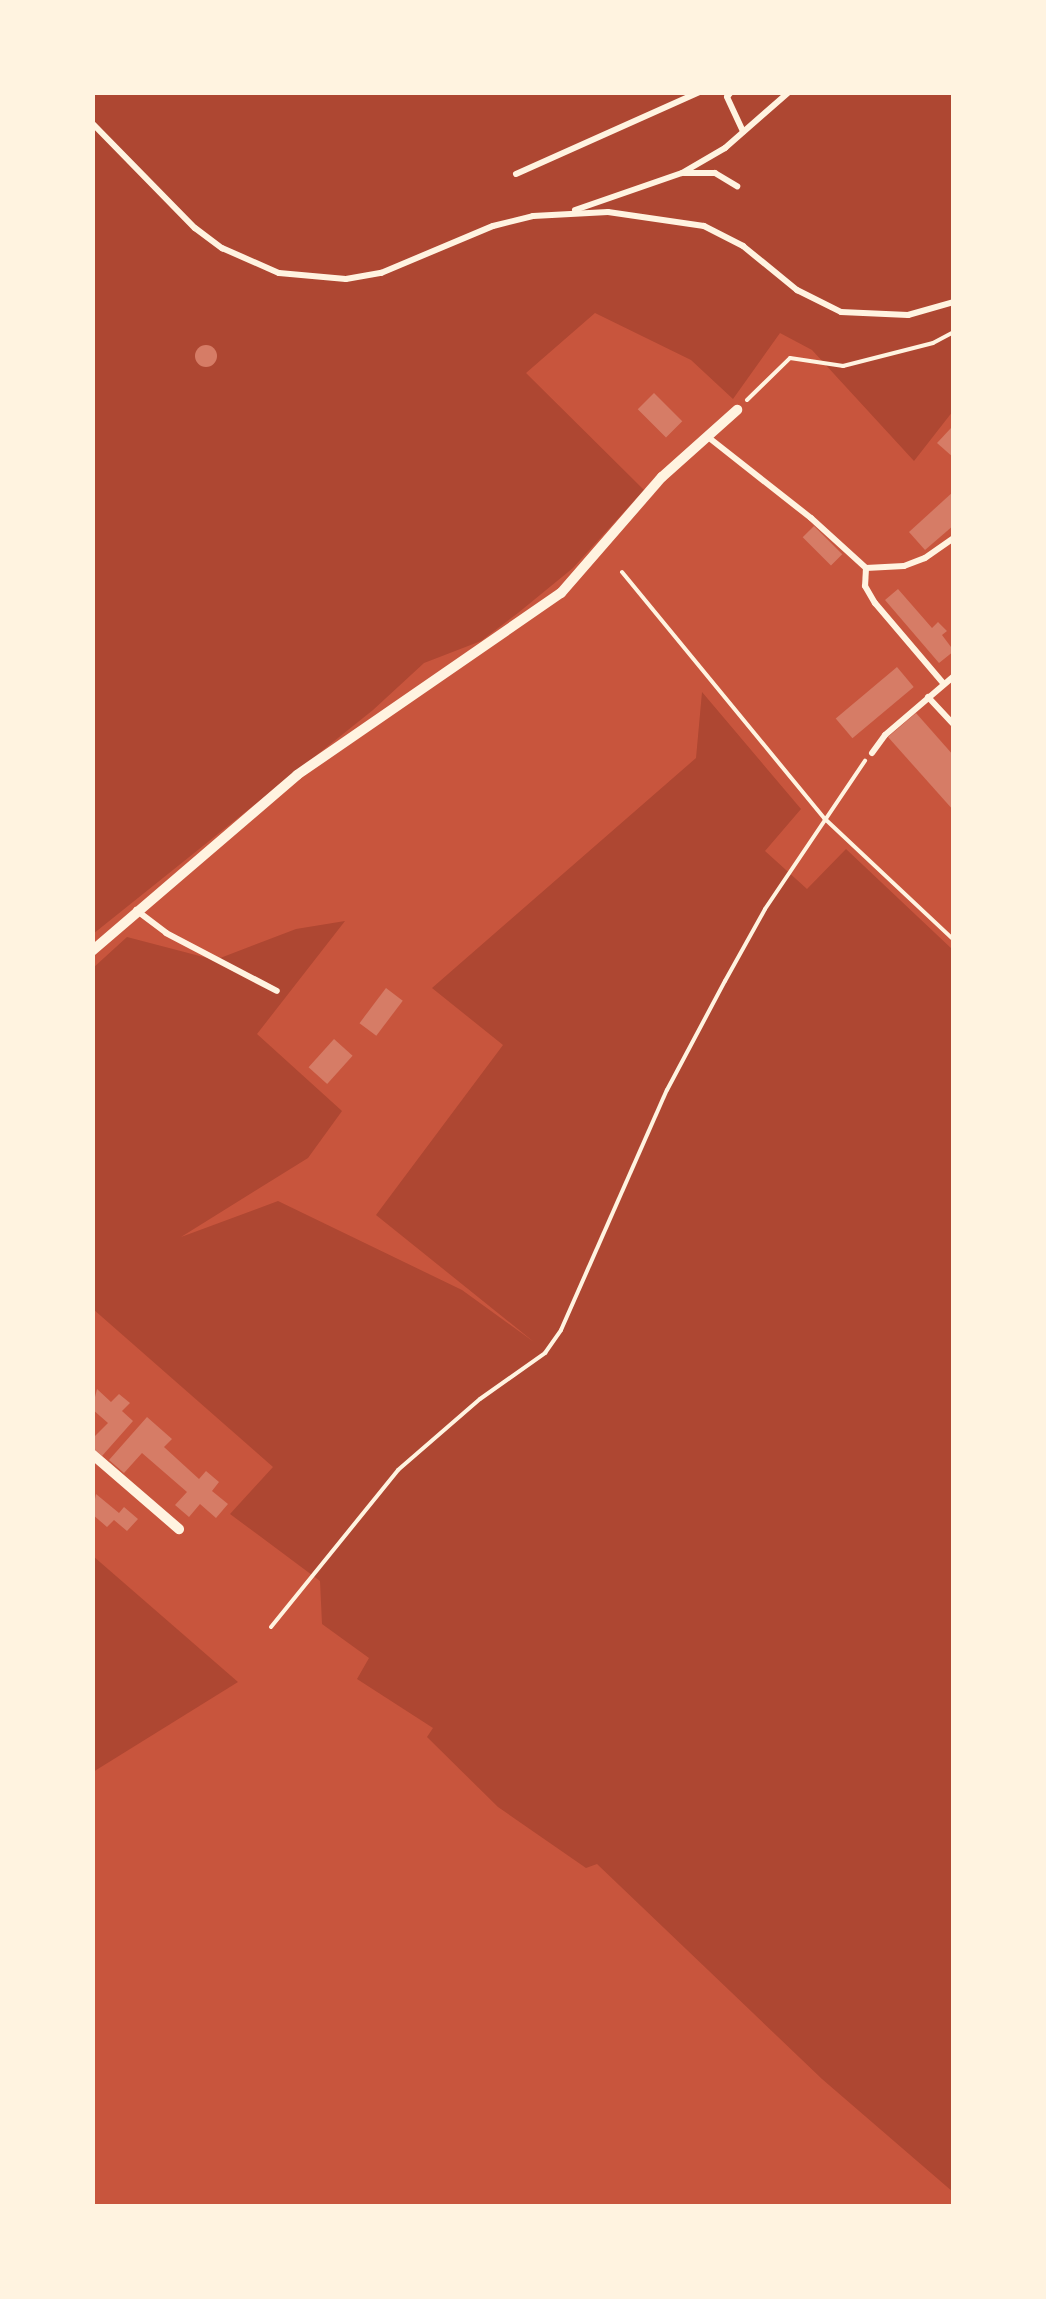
<!DOCTYPE html>
<style>
body{margin:0}
#map{position:relative;width:1046px;height:2299px;overflow:hidden;background:#c8553d;font-family:"PT Serif",serif}
div>[style]{position:absolute}
.green>*{inset:0;background:#ae4732}
.building>*{inset:0;background:#d67c66;transform-origin:0 0}
.round{border-radius:50%}
.path>*{height:4px;margin:-2px;padding:0 2px;transform-origin:2px;border-radius:2px;background:#fff3e0}
.service>*{height:6px;margin:-3px;padding:0 3px;transform-origin:3px;border-radius:3px;background:#fff3e0}
.minor>*{height:10px;margin:-5px;padding:0 5px;transform-origin:5px;border-radius:5px;background:#fff3e0}
span{translate:-50% -50%;white-space:nowrap;text-align:center;line-height:1.15;-webkit-text-stroke:10px #fff3e0;paint-order:stroke}
.frame{position:absolute;inset:0;border:95px solid #fff3e0;pointer-events:none}
</style>
<div id="map">
<div class="green">
<i style="clip-path:polygon(93px 93px,953px 93px,953px 411px,914px 461px,812px 350px,780px 333px,733px 399px,691px 360px,595px 313px,526px 373px,644px 490px,573px 568px,518px 613px,481px 641px,424px 663px,373px 710px,93px 934px)"></i>
<i style="clip-path:polygon(702px 692px,801px 809px,765px 851px,807px 889px,846px 849px,953px 950px,953px 2192px,822px 2079px,597px 1864px,586px 1868px,498px 1807px,427px 1737px,433px 1728px,357px 1679px,369px 1658px,322px 1624px,320px 1581px,230px 1514px,273px 1467px,93px 1309px,93px 968px,127px 937px,215px 960px,296px 929px,345px 921px,257px 1034px,342px 1111px,308px 1158px,181px 1237px,278px 1201px,462px 1290px,534px 1342px,376px 1215px,503px 1045px,432px 988px,696px 758px)"></i>
<i style="clip-path:polygon(93px 1556px,238px 1682px,93px 1772px)"></i>
</div>
<div class="building">
<i class="round" style="left:195px;top:345px;width:22px;height:22px"></i>
<i style="left:654px;top:393px;width:40px;height:23px;rotate:45deg"></i>
<i style="clip-path:polygon(951px 428px,954px 431px,954px 458px,937px 443px)"></i>
<i style="clip-path:polygon(954px 491px,954px 525px,925px 550px,909px 532px)"></i>
<i style="left:814px;top:526px;width:40px;height:16px;rotate:45deg"></i>
<i style="clip-path:polygon(898px 589px,932px 628px,938px 622px,947px 631px,942px 635px,954px 651px,939px 663px,885px 600px)"></i>
<i style="left:897px;top:667px;width:26px;height:80px;rotate:50deg"></i>
<i style="clip-path:polygon(916px 713px,954px 756px,954px 811px,888px 737px)"></i>
<i style="left:386px;top:988px;width:21px;height:44px;rotate:37deg"></i>
<i style="left:334px;top:1039px;width:25px;height:38px;rotate:42deg"></i>
<i style="clip-path:polygon(97px 1389px,111px 1402px,119px 1394px,130px 1403px,122px 1411px,133px 1421px,102px 1456px,92px 1447px,92px 1439px,108px 1423px,92px 1409px)"></i>
<i style="clip-path:polygon(147px 1417px,172px 1439px,164px 1447px,199px 1479px,206px 1471px,219px 1482px,212px 1491px,228px 1504px,216px 1518px,200px 1504px,189px 1517px,175px 1505px,187px 1492px,142px 1453px,124px 1473px,109px 1460px)"></i>
<i style="clip-path:polygon(96px 1494px,119px 1513px,124px 1507px,138px 1519px,127px 1531px,114px 1520px,107px 1527px,92px 1514px)"></i>
</div>
<div class="path">
<i style="left:747px;top:400px;width:60px;rotate:-44.3deg"></i>
<i style="left:790px;top:358px;width:54px;rotate:8.6deg"></i>
<i style="left:843px;top:366px;width:93px;rotate:-14.3deg"></i>
<i style="left:933px;top:343px;width:24px;rotate:-28deg"></i>
<i style="left:622px;top:572px;width:318px;rotate:50.6deg"></i>
<i style="left:824px;top:818px;width:178px;rotate:43.2deg"></i>
<i style="left:271px;top:1627px;width:202px;rotate:-51deg"></i>
<i style="left:398px;top:1470px;width:108px;rotate:-40.9deg"></i>
<i style="left:480px;top:1399px;width:80px;rotate:-35.3deg"></i>
<i style="left:545px;top:1353px;width:28px;rotate:-55deg"></i>
<i style="left:561px;top:1330px;width:262px;rotate:-66.2deg"></i>
<i style="left:667px;top:1090px;width:123px;rotate:-62deg"></i>
<i style="left:725px;top:981px;width:82px;rotate:-60.9deg"></i>
<i style="left:765px;top:909px;width:179px;rotate:-56deg"></i>
</div>
<div class="service">
<i style="left:340px;top:92px;width:49px"></i>
<i style="left:731px;top:92px;width:6px;rotate:129deg"></i>
<i style="left:727px;top:97px;width:38px;rotate:65deg"></i>
<i style="left:92px;top:123px;width:147px;rotate:45.6deg"></i>
<i style="left:195px;top:228px;width:34px;rotate:37deg"></i>
<i style="left:222px;top:248px;width:62px;rotate:23.7deg"></i>
<i style="left:279px;top:273px;width:67px;rotate:5.1deg"></i>
<i style="left:346px;top:279px;width:36px;rotate:-10deg"></i>
<i style="left:381px;top:273px;width:121px;rotate:-22.8deg"></i>
<i style="left:493px;top:226px;width:41px;rotate:-14deg"></i>
<i style="left:533px;top:216px;width:75px;rotate:-3.1deg"></i>
<i style="left:608px;top:212px;width:97px;rotate:8.3deg"></i>
<i style="left:704px;top:226px;width:44px;rotate:27.1deg"></i>
<i style="left:743px;top:246px;width:70px;rotate:39.2deg"></i>
<i style="left:797px;top:290px;width:49px;rotate:26.6deg"></i>
<i style="left:841px;top:312px;width:67px;rotate:2.6deg"></i>
<i style="left:908px;top:315px;width:48px;rotate:-15.8deg"></i>
<i style="left:684px;top:173px;width:31px"></i>
<i style="left:715px;top:173px;width:26px;rotate:31deg"></i>
<i style="left:516px;top:174px;width:201px;rotate:-24.1deg"></i>
<i style="left:575px;top:210px;width:113px;rotate:-19.1deg"></i>
<i style="left:682px;top:173px;width:50px;rotate:-30.2deg"></i>
<i style="left:725px;top:148px;width:85px;rotate:-41.2deg"></i>
<i style="left:708px;top:437px;width:131px;rotate:38.2deg"></i>
<i style="left:811px;top:518px;width:74px;rotate:42.3deg"></i>
<i style="left:866px;top:568px;width:18px;rotate:93deg"></i>
<i style="left:865px;top:586px;width:20px;rotate:60deg"></i>
<i style="left:875px;top:603px;width:105px;rotate:49.6deg"></i>
<i style="left:866px;top:568px;width:38px;rotate:-3deg"></i>
<i style="left:904px;top:566px;width:22px;rotate:-21deg"></i>
<i style="left:925px;top:558px;width:35px;rotate:-35deg"></i>
<i style="left:928px;top:697px;width:38px;rotate:47deg"></i>
<i style="left:872px;top:753px;width:22px;rotate:-54deg"></i>
<i style="left:885px;top:735px;width:91px;rotate:-40.5deg"></i>
<i style="left:136px;top:910px;width:38px;rotate:37deg"></i>
<i style="left:166px;top:933px;width:125px;rotate:27.6deg"></i>
</div>
<div class="minor">
<i style="left:92px;top:951px;width:270px;rotate:-40.6deg"></i>
<i style="left:297px;top:775px;width:321px;rotate:-34.6deg"></i>
<i style="left:561px;top:593px;width:154px;rotate:-49deg"></i>
<i style="left:662px;top:477px;width:101px;rotate:-41.8deg"></i>
<i style="left:92px;top:1454px;width:115px;rotate:40.8deg"></i>
</div>
<div class="frame"></div>
</div>
